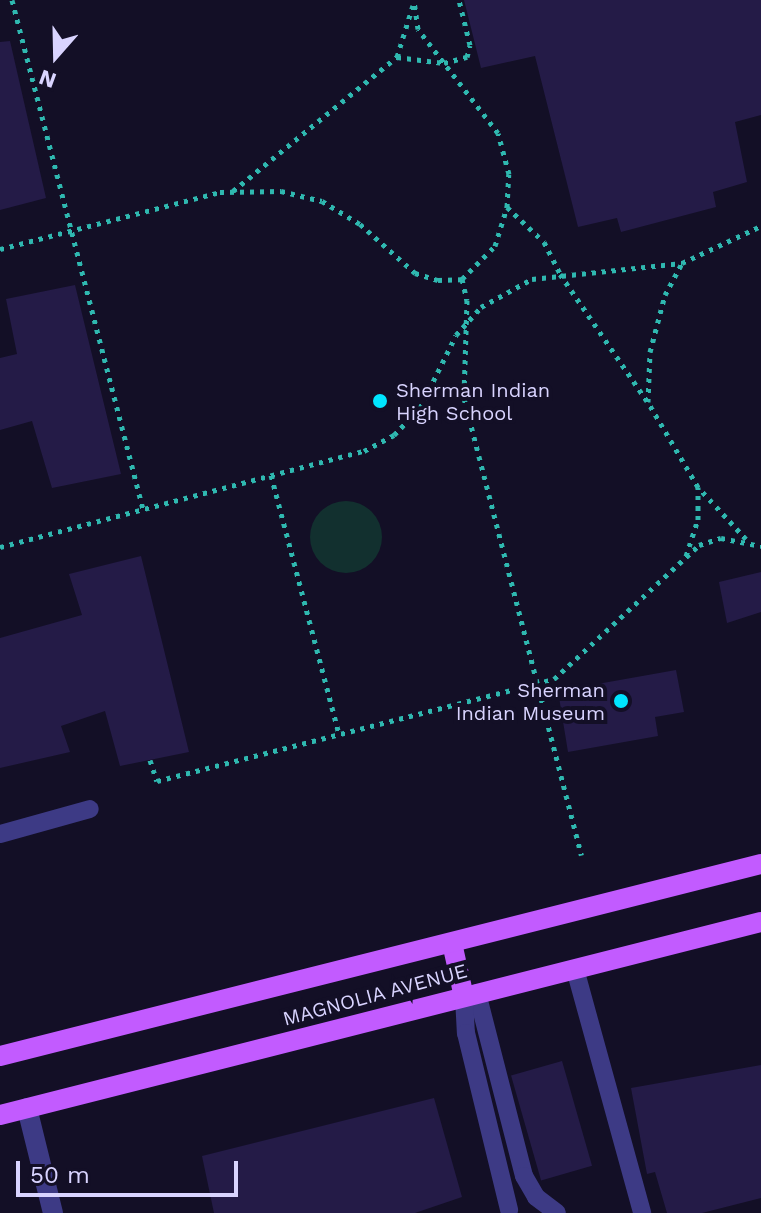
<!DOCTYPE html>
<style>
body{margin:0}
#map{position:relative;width:761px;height:1213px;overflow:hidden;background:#130f26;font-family:"Work Sans",sans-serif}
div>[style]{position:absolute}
.green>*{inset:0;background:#12302f}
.round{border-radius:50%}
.building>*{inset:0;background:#241b47;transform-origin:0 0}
.path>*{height:5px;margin-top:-2.5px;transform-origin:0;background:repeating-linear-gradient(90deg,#2fb8b0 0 4px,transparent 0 10px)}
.lane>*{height:18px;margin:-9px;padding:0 9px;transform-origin:9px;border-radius:9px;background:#3d3a85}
.street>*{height:20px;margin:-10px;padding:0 10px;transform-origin:10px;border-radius:10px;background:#3d3a85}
.primary>*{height:20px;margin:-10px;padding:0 10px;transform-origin:10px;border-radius:10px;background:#c25bff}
.dots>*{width:22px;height:22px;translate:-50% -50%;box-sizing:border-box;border:4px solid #130f26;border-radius:50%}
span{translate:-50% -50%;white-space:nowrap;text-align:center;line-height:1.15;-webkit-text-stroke:8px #130f26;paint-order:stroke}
.poi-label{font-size:20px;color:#d9d4ff}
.left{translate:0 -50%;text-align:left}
.right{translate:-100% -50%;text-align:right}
.street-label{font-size:20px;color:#d9d4ff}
.north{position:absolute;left:16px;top:16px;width:80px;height:80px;-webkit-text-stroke:6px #130f26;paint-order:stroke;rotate:200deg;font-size:22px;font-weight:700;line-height:32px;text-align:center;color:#d9d4ff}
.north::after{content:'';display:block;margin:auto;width:28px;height:36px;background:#d9d4ff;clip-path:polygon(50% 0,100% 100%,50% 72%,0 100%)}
.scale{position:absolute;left:16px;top:1161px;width:222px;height:36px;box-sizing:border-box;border:4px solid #d9d4ff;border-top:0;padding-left:10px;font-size:24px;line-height:28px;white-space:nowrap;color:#d9d4ff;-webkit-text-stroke:6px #130f26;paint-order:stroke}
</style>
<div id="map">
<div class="green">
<i class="round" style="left:310px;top:501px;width:72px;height:72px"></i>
</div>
<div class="building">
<i style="clip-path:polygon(464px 0,761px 0,761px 115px,735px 122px,747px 182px,713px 192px,716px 207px,621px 232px,617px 218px,578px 227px,535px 56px,481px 68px)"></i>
<i style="clip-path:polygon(10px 41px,46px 198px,0 210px,0 42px)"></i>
<i style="clip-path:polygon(75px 285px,121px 474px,52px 488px,32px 421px,0 430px,0 358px,17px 354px,6px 299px)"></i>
<i style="clip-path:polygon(141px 556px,189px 752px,120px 766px,105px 711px,61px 726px,70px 752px,0 768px,0 638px,82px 615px,69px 574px)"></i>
<i style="clip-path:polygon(761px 572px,761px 612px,727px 623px,719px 582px)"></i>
<i style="clip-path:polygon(676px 670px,684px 712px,655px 717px,658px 736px,568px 752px,558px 691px)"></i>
<i style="left:562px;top:1061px;width:109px;height:53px;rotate:74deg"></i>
<i style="clip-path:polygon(761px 1065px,761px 1198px,702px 1213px,667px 1213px,655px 1172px,647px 1174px,631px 1088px)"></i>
<i style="clip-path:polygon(434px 1098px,462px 1197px,415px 1213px,214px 1213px,202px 1156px)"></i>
</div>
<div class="path">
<i style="left:12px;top:0;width:526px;rotate:75.57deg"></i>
<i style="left:397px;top:57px;width:47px;rotate:7.3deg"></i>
<i style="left:444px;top:63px;width:24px;rotate:-15deg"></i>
<i style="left:467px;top:57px;width:12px;rotate:-76deg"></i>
<i style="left:470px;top:45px;width:46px;rotate:-103.7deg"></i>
<i style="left:233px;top:191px;width:212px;rotate:-39.3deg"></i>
<i style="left:397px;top:57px;width:54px;rotate:-72.9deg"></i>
<i style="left:507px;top:207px;width:51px;rotate:43.4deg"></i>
<i style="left:544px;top:242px;width:36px;rotate:63deg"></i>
<i style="left:560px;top:274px;width:154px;rotate:55.6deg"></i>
<i style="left:0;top:249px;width:227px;rotate:-14.5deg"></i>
<i style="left:220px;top:192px;width:61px;rotate:-0.9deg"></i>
<i style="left:281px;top:191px;width:42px;rotate:13.7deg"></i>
<i style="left:322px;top:201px;width:44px;rotate:31.2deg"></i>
<i style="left:360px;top:224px;width:74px;rotate:41.7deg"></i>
<i style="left:415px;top:273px;width:24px;rotate:17deg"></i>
<i style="left:438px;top:280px;width:24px;rotate:-2deg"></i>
<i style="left:462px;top:279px;width:47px;rotate:-45deg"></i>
<i style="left:495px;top:246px;width:41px;rotate:-72.9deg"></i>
<i style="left:507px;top:207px;width:33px;rotate:-87deg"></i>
<i style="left:509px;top:174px;width:42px;rotate:-105deg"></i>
<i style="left:498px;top:133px;width:131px;rotate:-127.6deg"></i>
<i style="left:418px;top:29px;width:29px;rotate:-98deg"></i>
<i style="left:462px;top:279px;width:22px;rotate:77deg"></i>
<i style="left:467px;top:300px;width:98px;rotate:91.8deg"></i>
<i style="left:464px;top:398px;width:472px;rotate:75.6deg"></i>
<i style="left:271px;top:475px;width:268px;rotate:75.3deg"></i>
<i style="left:746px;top:539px;width:71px;rotate:-132.7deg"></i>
<i style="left:698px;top:487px;width:99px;rotate:-120.5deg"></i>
<i style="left:648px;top:402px;width:50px;rotate:-87.7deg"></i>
<i style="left:650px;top:352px;width:59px;rotate:-75.3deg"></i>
<i style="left:665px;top:295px;width:36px;rotate:-62deg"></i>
<i style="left:682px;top:263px;width:87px;rotate:-25.1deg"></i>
<i style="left:0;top:547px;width:376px;rotate:-14.8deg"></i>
<i style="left:364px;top:451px;width:34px;rotate:-28deg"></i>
<i style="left:394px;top:435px;width:37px;rotate:-46deg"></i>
<i style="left:420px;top:408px;width:81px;rotate:-63.7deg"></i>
<i style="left:456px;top:335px;width:38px;rotate:-48deg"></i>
<i style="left:481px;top:307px;width:58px;rotate:-28.8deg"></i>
<i style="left:532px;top:279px;width:151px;rotate:-6.1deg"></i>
<i style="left:686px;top:556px;width:38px;rotate:-72deg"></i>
<i style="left:698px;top:520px;width:33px;rotate:-90deg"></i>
<i style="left:150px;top:760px;width:22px;rotate:72deg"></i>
<i style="left:157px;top:781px;width:410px;rotate:-14.4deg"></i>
<i style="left:554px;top:679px;width:197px;rotate:-42.7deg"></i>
<i style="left:699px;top:545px;width:23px;rotate:-18deg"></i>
<i style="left:721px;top:538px;width:41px;rotate:11.3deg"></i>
</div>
<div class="lane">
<i style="left:0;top:834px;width:93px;rotate:-15.5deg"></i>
<i style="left:575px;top:969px;width:253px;rotate:74.6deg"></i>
<i style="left:477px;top:993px;width:189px;rotate:75.6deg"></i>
<i style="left:524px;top:1176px;width:24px;rotate:60deg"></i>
<i style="left:536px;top:1197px;width:26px;rotate:37deg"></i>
<i style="left:464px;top:997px;width:36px;rotate:87deg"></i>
<i style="left:466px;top:1033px;width:182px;rotate:76.3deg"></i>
</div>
<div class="street">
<i style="left:27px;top:1108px;width:108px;rotate:76.1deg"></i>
</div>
<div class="primary">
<i style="left:452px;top:943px;width:55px;rotate:77.5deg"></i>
<i style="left:0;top:1056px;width:785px;rotate:-14.16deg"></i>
<i style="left:0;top:1115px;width:785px;rotate:-14.23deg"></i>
</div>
<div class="dots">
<i style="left:380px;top:401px;background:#00e5ff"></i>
<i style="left:621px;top:701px;background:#00e5ff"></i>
</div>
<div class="poi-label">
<span class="left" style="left:396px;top:402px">Sherman Indian<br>High School</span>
<span class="right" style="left:605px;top:702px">Sherman<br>Indian Museum</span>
</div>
<div class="street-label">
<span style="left:375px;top:995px;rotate:-15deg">MAGNOLIA AVENUE</span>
</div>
<div class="north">N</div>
<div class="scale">50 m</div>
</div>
